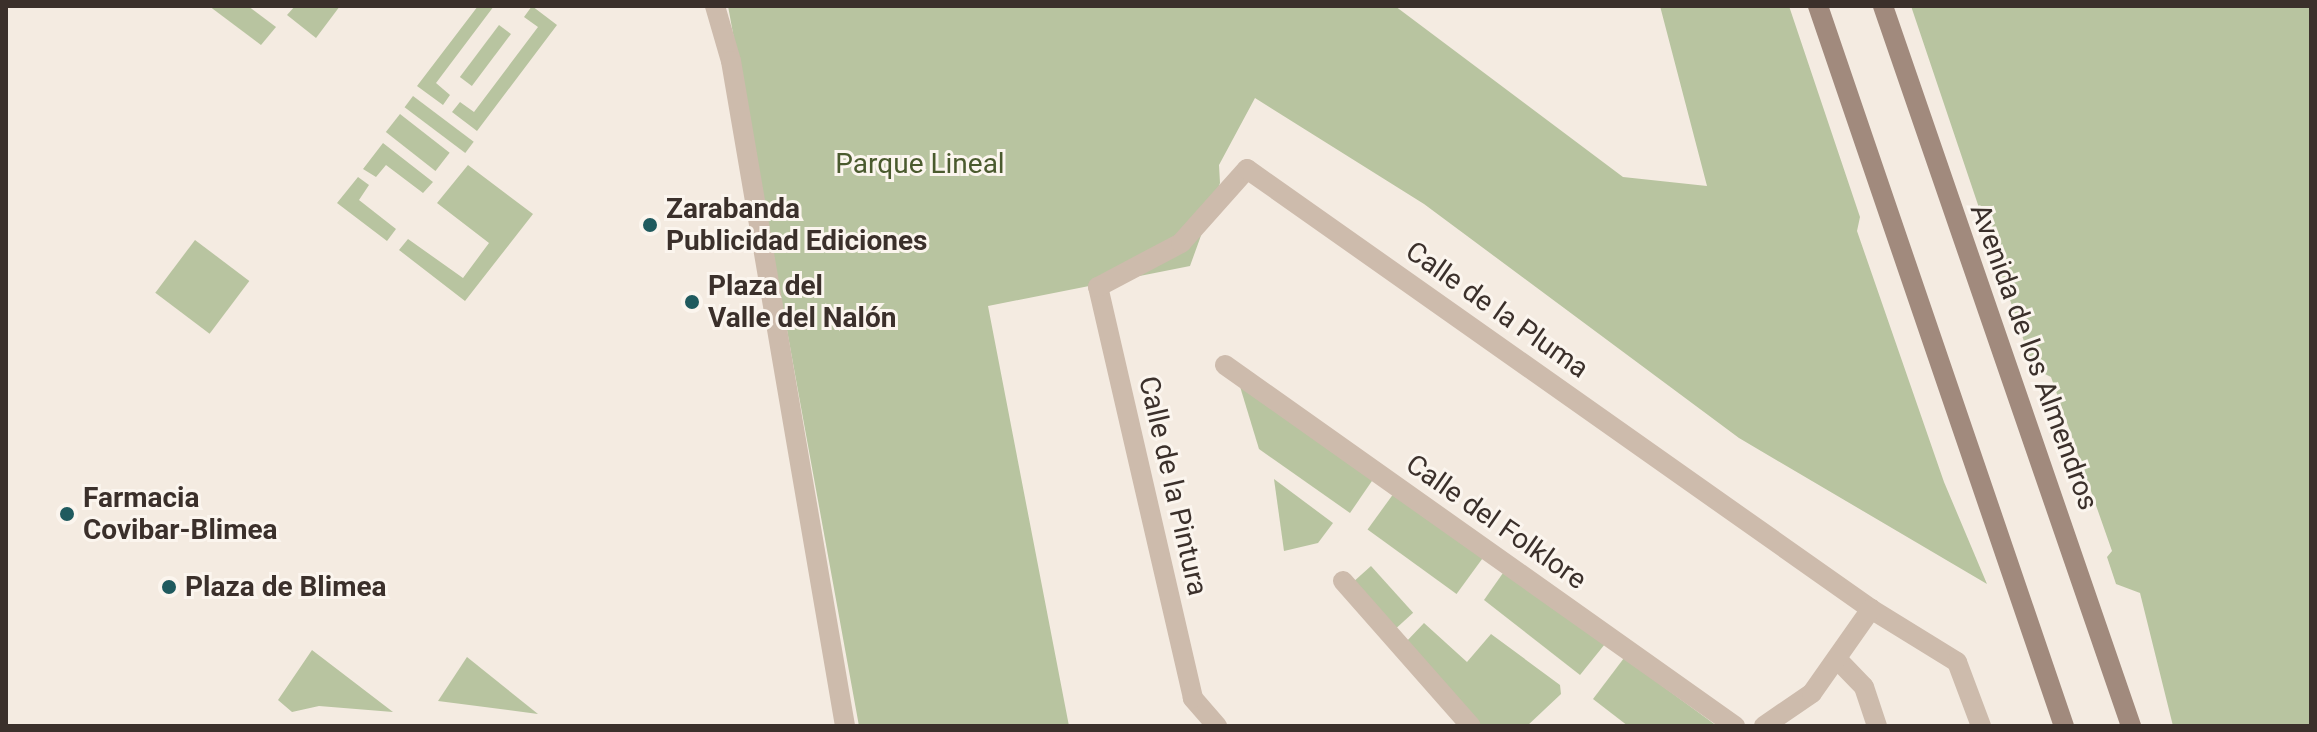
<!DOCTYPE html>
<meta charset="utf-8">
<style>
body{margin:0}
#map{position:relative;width:2317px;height:732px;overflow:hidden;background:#f4ebe1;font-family:Roboto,sans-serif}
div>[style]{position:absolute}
.green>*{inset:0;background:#b8c4a0;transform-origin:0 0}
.minor>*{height:20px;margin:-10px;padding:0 10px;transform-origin:10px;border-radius:10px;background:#cdbbac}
.secondary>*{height:20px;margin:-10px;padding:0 10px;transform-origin:10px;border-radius:10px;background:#a18a7d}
.dots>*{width:22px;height:22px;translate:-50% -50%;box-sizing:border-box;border:4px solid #fbf5ee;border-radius:50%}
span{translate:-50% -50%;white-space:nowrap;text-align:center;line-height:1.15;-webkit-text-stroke:6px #fbf5ee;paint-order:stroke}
.park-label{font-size:28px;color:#4a5a2e}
.poi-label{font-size:28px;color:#3b302b;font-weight:700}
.left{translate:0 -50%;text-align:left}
.street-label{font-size:28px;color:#3b302b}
.frame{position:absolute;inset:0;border:8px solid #3b302b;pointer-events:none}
</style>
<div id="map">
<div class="green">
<i style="clip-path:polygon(209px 6px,248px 6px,276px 27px,261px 45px)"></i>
<i style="clip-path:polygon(295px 6px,340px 6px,316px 38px,287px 15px)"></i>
<i style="clip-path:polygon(478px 6px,494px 6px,436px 83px,450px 95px,443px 105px,417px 86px)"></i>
<i style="clip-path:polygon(532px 6px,557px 25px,477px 131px,452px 112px,460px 102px,474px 112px,538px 27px,524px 17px)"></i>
<i style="clip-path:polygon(728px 6px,1395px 6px,1623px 177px,1707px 186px,1660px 6px,1789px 6px,1860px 217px,1857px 231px,1944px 482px,1987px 584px,1739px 438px,1424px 204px,1255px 98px,1219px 165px,1220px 183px,1190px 266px,988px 306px,1069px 726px,859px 726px)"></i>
<i style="clip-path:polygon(1911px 6px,2311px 6px,2311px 726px,2173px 726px,2140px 593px,2116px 584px,2107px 557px,2112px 551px,2051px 377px,2033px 368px)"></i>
<i style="left:499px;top:25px;width:15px;height:65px;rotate:37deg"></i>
<i style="left:413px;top:96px;width:76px;height:14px;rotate:37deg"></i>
<i style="left:400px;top:114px;width:63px;height:23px;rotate:38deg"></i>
<i style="clip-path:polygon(383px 143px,433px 182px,423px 193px,386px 165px,376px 177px,363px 169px)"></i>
<i style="clip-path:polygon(468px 165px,533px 214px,465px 301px,399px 250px,408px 239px,463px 278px,489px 243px,437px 203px)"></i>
<i style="clip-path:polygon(358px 177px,369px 185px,359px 200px,396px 229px,387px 241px,337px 203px)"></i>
<i style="left:195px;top:240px;width:68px;height:66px;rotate:37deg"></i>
<i style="clip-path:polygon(1238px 380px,1374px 478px,1350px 513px,1259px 449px)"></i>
<i style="clip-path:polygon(1274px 479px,1333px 523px,1318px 543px,1284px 551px)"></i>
<i style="left:1394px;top:493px;width:110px;height:45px;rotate:36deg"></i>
<i style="left:1371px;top:566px;width:63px;height:27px;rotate:48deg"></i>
<i style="clip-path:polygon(1503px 573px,1605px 644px,1580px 675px,1484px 600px)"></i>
<i style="clip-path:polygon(1424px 623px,1467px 662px,1491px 634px,1560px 685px,1561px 694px,1527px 726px,1480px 726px,1405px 643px)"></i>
<i style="clip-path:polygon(312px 650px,393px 712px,319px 706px,292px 712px,278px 700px)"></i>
<i style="clip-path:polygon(467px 657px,538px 714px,438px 701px)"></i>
<i style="clip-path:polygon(1624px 658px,1717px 726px,1628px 726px,1593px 699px)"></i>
</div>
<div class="minor">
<i style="left:715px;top:6px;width:57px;rotate:73.8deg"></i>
<i style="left:731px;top:61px;width:675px;rotate:80.27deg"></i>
<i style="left:1225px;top:365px;width:625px;rotate:35.29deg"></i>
<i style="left:1343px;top:581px;width:193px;rotate:48.6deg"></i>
<i style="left:1838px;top:660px;width:37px;rotate:46deg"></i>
<i style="left:1864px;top:687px;width:41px;rotate:71.6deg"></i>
<i style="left:1217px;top:726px;width:37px;rotate:-131deg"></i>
<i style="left:1193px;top:698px;width:422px;rotate:-103deg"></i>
<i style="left:1098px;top:287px;width:94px;rotate:-27.9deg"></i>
<i style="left:1181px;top:243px;width:99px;rotate:-48.3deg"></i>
<i style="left:1247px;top:169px;width:764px;rotate:35.19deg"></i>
<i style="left:1871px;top:609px;width:101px;rotate:31.6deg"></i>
<i style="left:1957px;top:662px;width:68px;rotate:69.4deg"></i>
<i style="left:1764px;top:726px;width:58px;rotate:-34.5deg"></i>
<i style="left:1812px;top:693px;width:103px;rotate:-54.9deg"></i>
</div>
<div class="secondary">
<i style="left:1818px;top:6px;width:761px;rotate:71.14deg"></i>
<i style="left:1883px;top:6px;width:762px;rotate:70.99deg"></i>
</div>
<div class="dots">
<i style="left:650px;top:225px;background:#1f5a5e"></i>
<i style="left:692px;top:302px;background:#1f5a5e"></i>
<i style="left:67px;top:514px;background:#1f5a5e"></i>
<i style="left:169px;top:587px;background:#1f5a5e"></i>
</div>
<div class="park-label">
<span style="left:920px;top:164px">Parque Lineal</span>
</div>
<div class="poi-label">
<span class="left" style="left:666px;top:225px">Zarabanda<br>Publicidad Ediciones</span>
<span class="left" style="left:708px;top:302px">Plaza del<br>Valle del Nalón</span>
<span class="left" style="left:83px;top:514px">Farmacia<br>Covibar-Blimea</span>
<span class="left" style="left:185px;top:587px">Plaza de Blimea</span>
</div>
<div class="street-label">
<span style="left:1497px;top:310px;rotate:35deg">Calle de la Pluma</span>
<span style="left:2034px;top:357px;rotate:70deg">Avenida de los Almendros</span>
<span style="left:1173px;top:486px;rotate:77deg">Calle de la Pintura</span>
<span style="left:1496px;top:522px;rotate:35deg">Calle del Folklore</span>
</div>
<div class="frame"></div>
</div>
